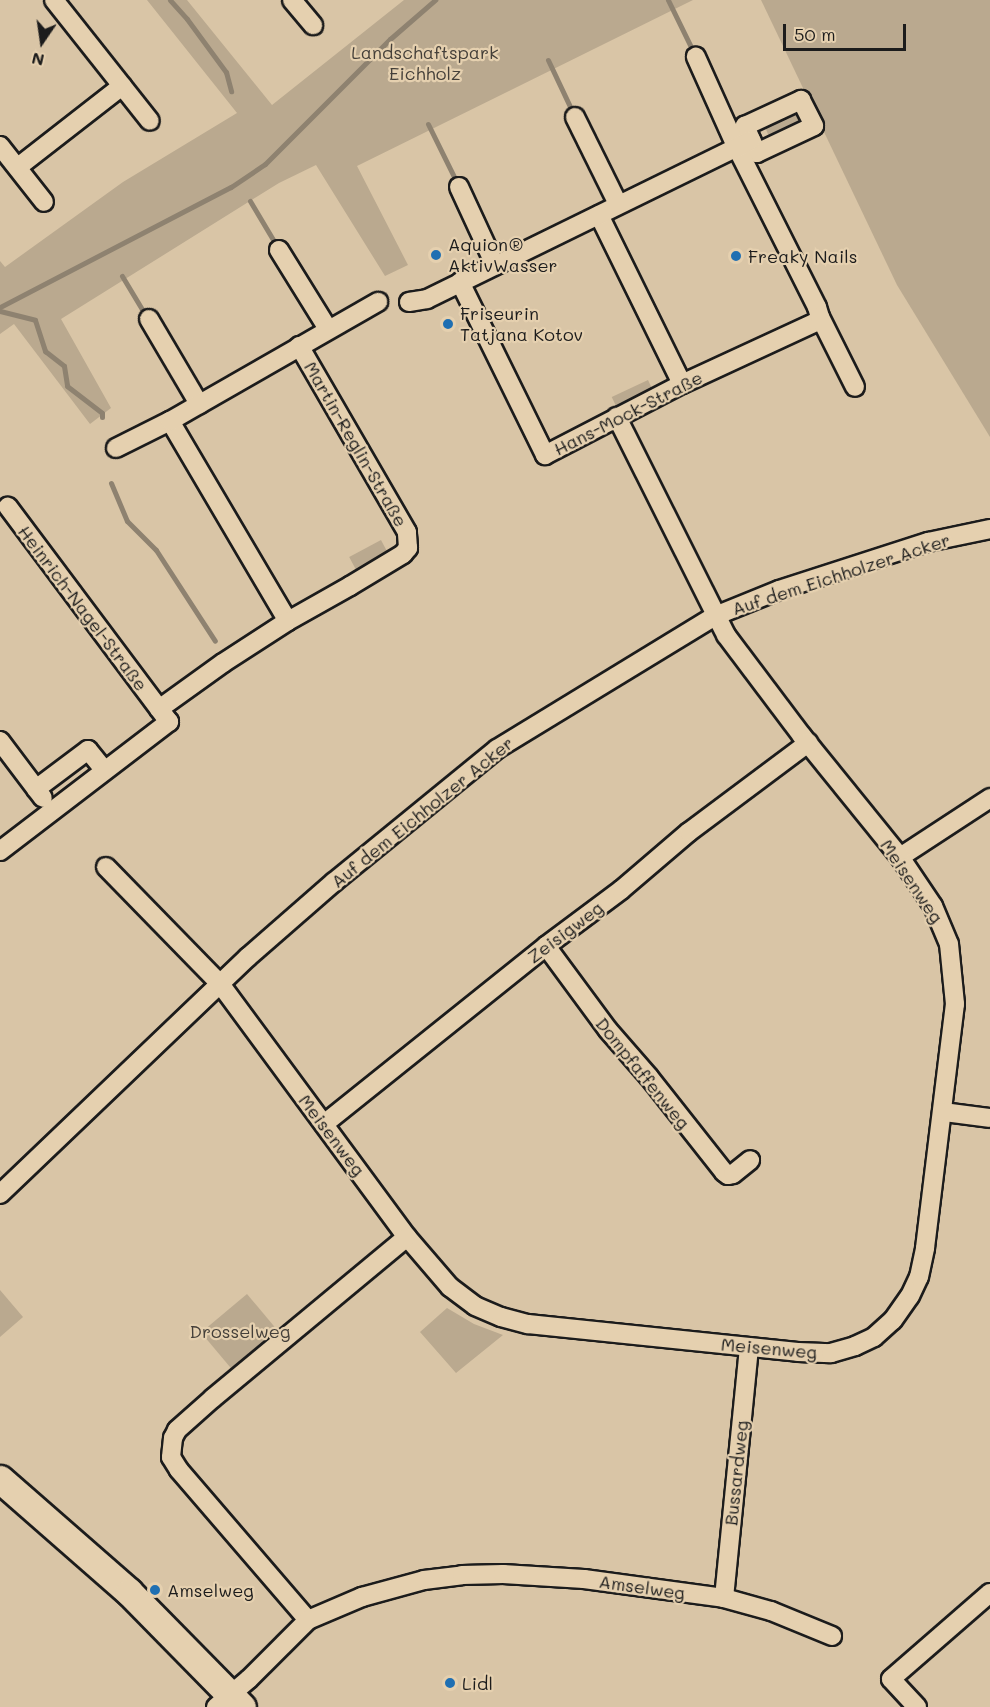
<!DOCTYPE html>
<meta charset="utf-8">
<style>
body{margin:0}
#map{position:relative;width:990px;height:1707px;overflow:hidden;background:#d9c5a6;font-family:Mali,sans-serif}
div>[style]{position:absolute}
.green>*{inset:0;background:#baa98f;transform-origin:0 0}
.stream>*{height:5px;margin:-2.5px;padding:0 2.5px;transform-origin:2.5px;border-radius:2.5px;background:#8e8270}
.roads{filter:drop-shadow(2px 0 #1c1c1c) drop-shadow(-2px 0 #1c1c1c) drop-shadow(0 2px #1c1c1c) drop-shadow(0 -2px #1c1c1c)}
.street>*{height:18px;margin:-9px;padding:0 9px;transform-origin:9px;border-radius:9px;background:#e5d0af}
.secondary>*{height:27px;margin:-13.5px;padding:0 13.5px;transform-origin:13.5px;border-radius:13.5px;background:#e5d0af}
.dots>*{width:16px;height:16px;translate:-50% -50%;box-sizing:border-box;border:3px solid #e5d0af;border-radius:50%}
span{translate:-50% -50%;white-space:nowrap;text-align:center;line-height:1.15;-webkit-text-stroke:4.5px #e5d0af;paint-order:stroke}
.park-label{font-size:18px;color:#443f39}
.poi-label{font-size:18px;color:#1c1c1c}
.left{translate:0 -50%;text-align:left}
.street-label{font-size:18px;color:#1c1c1c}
.north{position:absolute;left:12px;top:12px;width:60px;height:60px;-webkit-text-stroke:4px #e5d0af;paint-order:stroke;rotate:193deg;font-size:16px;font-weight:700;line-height:24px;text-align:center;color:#1c1c1c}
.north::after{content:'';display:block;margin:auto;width:21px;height:27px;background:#1c1c1c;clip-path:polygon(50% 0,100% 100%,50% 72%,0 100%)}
.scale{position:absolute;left:783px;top:24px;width:123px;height:27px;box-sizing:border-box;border:3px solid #1c1c1c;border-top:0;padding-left:8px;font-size:18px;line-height:21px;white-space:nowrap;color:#1c1c1c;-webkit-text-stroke:4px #e5d0af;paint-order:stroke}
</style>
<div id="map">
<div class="green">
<i style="clip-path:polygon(147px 0,187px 0,272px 105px,404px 0,693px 0,357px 166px,408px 265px,385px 276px,316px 165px,279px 183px,61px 319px,111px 408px,90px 424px,14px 324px,0 334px,0 261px,5px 267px,123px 182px,237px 113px)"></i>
<i style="clip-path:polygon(761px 0,990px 0,990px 437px,897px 285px)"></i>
<i style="left:798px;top:107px;width:18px;height:38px;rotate:68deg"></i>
<i style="left:648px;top:380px;width:17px;height:40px;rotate:65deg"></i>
<i style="left:381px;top:540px;width:17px;height:36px;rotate:62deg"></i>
<i style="clip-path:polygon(0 1290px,23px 1317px,0 1337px)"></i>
<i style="left:247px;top:1294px;width:47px;height:60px;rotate:50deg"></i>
<i style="clip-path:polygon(447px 1308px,474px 1324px,503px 1335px,456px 1373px,420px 1332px)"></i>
</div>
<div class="stream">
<i style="left:170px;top:0;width:25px;rotate:48deg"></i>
<i style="left:187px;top:19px;width:66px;rotate:53.7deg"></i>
<i style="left:226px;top:72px;width:20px;rotate:75deg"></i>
<i style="left:668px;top:0;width:61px;rotate:63.9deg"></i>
<i style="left:548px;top:60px;width:59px;rotate:64.7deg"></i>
<i style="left:428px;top:124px;width:66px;rotate:63.8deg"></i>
<i style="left:250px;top:201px;width:55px;rotate:59.2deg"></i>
<i style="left:122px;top:276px;width:47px;rotate:59deg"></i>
<i style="left:0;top:307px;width:260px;rotate:-27.5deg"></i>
<i style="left:231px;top:187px;width:41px;rotate:-34.1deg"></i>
<i style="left:265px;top:164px;width:177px;rotate:-45deg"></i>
<i style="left:390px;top:39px;width:60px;rotate:-40.9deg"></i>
<i style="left:0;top:311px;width:36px;rotate:14deg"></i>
<i style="left:35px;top:320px;width:33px;rotate:72deg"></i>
<i style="left:45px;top:351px;width:24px;rotate:38deg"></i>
<i style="left:64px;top:366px;width:20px;rotate:81deg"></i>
<i style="left:67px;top:386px;width:44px;rotate:37.6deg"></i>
<i style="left:102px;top:413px;width:4px;rotate:90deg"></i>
<i style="left:111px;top:483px;width:41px;rotate:67.2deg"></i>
<i style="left:127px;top:521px;width:41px;rotate:45deg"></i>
<i style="left:156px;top:550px;width:108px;rotate:57deg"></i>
</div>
<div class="roads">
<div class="street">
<i style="left:54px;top:0;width:154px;rotate:51.6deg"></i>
<i style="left:292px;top:0;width:33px;rotate:50deg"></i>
<i style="left:801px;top:100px;width:29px;rotate:63deg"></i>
<i style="left:814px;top:126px;width:63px;rotate:154.7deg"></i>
<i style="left:757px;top:153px;width:30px;rotate:-114deg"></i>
<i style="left:745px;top:126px;width:62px;rotate:-24.9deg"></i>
<i style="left:575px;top:117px;width:97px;rotate:63.7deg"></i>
<i style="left:0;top:146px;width:71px;rotate:51.8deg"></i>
<i style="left:18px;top:167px;width:132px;rotate:-37.9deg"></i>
<i style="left:459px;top:187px;width:86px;rotate:65.2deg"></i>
<i style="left:599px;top:215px;width:188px;rotate:63.8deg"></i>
<i style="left:279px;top:250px;width:93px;rotate:58.2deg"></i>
<i style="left:460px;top:282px;width:193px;rotate:63.8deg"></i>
<i style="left:545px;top:455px;width:154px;rotate:-27.4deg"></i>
<i style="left:682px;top:384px;width:148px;rotate:-24.8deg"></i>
<i style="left:816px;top:322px;width:6px;rotate:-51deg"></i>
<i style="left:820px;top:317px;width:10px;rotate:-107deg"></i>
<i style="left:817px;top:307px;width:180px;rotate:-116.7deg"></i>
<i style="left:736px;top:146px;width:98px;rotate:-114.2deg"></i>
<i style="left:409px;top:302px;width:18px;rotate:-9deg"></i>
<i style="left:427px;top:299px;width:361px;rotate:-26.1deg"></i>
<i style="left:820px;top:317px;width:78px;rotate:63.4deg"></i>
<i style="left:149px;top:319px;width:99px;rotate:59.5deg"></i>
<i style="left:170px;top:421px;width:232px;rotate:59.5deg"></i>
<i style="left:288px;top:621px;width:71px;rotate:-29.4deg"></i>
<i style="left:350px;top:586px;width:62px;rotate:-31.1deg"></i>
<i style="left:403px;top:554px;width:8px;rotate:-50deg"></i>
<i style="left:408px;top:548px;width:16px;rotate:-94deg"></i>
<i style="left:407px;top:532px;width:215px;rotate:-120.1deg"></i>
<i style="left:116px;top:448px;width:60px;rotate:-26.6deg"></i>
<i style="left:170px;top:421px;width:240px;rotate:-29.8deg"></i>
<i style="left:159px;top:709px;width:79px;rotate:-35.7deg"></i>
<i style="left:223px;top:663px;width:77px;rotate:-32.9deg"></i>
<i style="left:0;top:741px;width:71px;rotate:53deg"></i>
<i style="left:36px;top:789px;width:65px;rotate:-36.9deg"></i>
<i style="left:88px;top:750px;width:26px;rotate:51deg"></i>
<i style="left:0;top:851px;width:213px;rotate:-37.4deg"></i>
<i style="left:169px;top:722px;width:269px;rotate:-126.8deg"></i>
<i style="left:900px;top:857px;width:108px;rotate:-33.2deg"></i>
<i style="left:106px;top:867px;width:165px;rotate:45.7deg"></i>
<i style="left:221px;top:985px;width:313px;rotate:53.6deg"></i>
<i style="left:407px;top:1237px;width:66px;rotate:49.3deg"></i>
<i style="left:450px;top:1287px;width:31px;rotate:37deg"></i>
<i style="left:475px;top:1306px;width:28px;rotate:23deg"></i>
<i style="left:501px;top:1317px;width:28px;rotate:15deg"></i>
<i style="left:528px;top:1324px;width:271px;rotate:5.9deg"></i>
<i style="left:798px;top:1352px;width:33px;rotate:2deg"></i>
<i style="left:831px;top:1353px;width:25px;rotate:-16deg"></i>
<i style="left:855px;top:1346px;width:21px;rotate:-25deg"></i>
<i style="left:874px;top:1337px;width:25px;rotate:-42deg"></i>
<i style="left:893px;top:1320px;width:29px;rotate:-55deg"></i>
<i style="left:910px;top:1296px;width:21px;rotate:-65deg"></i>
<i style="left:919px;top:1277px;width:30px;rotate:-78deg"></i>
<i style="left:925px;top:1248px;width:246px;rotate:-83deg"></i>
<i style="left:955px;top:1004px;width:60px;rotate:-95.7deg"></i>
<i style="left:949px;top:944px;width:41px;rotate:-112.8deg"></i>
<i style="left:933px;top:906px;width:59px;rotate:-124deg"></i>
<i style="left:900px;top:857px;width:156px;rotate:-129deg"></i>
<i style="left:802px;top:736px;width:126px;rotate:-127deg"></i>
<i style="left:726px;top:635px;width:244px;rotate:-116.6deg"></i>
<i style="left:546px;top:946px;width:104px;rotate:53.6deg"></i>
<i style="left:608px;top:1030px;width:62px;rotate:48.9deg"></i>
<i style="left:649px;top:1077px;width:121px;rotate:51.7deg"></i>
<i style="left:724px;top:1172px;width:5px;rotate:37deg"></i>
<i style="left:728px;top:1175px;width:5px;rotate:-11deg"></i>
<i style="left:733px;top:1174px;width:22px;rotate:-39deg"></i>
<i style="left:944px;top:1112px;width:46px;rotate:7.4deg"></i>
<i style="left:324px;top:1124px;width:285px;rotate:-38.7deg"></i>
<i style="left:546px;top:946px;width:94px;rotate:-36.7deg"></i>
<i style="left:621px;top:890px;width:89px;rotate:-40.5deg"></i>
<i style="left:689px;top:832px;width:149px;rotate:-36.8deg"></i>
<i style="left:0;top:1194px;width:343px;rotate:-43.7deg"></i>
<i style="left:248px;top:957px;width:114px;rotate:-41.1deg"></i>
<i style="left:334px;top:882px;width:210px;rotate:-39.2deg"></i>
<i style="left:497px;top:749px;width:255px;rotate:-31.4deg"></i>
<i style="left:715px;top:616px;width:69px;rotate:-22.1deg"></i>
<i style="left:779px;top:590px;width:157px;rotate:-17.9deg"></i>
<i style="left:928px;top:542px;width:63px;rotate:-11.8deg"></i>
<i style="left:724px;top:1598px;width:252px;rotate:-84.3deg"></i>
<i style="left:308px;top:1620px;width:198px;rotate:-130.7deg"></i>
<i style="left:179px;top:1470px;width:15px;rotate:-122deg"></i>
<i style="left:171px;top:1457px;width:19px;rotate:-84deg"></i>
<i style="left:173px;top:1438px;width:9px;rotate:-63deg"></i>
<i style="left:177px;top:1430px;width:48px;rotate:-41.6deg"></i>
<i style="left:213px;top:1398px;width:252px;rotate:-39.7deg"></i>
<i style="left:216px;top:1707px;width:43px;rotate:-40.3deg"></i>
<i style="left:249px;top:1679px;width:83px;rotate:-45deg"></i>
<i style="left:308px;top:1620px;width:59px;rotate:-23.1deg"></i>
<i style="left:362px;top:1597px;width:64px;rotate:-15.3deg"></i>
<i style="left:424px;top:1580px;width:38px;rotate:-7deg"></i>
<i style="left:462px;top:1575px;width:41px;rotate:-1.4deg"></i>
<i style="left:503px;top:1574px;width:81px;rotate:3.5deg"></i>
<i style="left:584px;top:1579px;width:141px;rotate:7.7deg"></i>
<i style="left:724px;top:1598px;width:49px;rotate:15.5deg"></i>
<i style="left:771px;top:1611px;width:66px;rotate:22.3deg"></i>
<i style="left:917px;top:1707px;width:38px;rotate:-133deg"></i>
<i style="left:891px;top:1679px;width:131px;rotate:-41deg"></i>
</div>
<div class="secondary">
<i style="left:0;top:1479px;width:171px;rotate:41.2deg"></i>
<i style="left:129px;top:1592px;width:161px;rotate:45.5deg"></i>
</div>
</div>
<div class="dots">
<i style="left:436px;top:255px;background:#1f6fb2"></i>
<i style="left:736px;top:256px;background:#1f6fb2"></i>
<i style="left:448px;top:324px;background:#1f6fb2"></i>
<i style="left:155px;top:1590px;background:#1f6fb2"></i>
<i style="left:450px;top:1683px;background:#1f6fb2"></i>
</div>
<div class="park-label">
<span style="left:425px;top:63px">Landschaftspark<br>Eichholz</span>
<span style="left:240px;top:1331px">Drosselweg</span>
</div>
<div class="poi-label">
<span class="left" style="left:448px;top:255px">Aquion®<br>AktivWasser</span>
<span class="left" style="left:748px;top:256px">Freaky Nails</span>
<span class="left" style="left:460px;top:324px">Friseurin<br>Tatjana Kotov</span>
<span class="left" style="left:167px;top:1590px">Amselweg</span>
<span class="left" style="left:462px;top:1683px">Lidl</span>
</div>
<div class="street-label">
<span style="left:628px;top:413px;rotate:-27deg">Hans-Mock-Straße</span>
<span style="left:356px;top:444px;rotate:60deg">Martin-Reglin-Straße</span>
<span style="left:841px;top:574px;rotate:-18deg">Auf dem Eichholzer Acker</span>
<span style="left:83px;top:608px;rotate:53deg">Heinrich-Nagel-Straße</span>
<span style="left:422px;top:812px;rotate:-39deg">Auf dem Eichholzer Acker</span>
<span style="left:912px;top:881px;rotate:56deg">Meisenweg</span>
<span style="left:565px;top:932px;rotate:-37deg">Zeisigweg</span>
<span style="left:643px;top:1073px;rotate:51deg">Dompfaffenweg</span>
<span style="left:332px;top:1135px;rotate:53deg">Meisenweg</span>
<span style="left:769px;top:1348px;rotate:5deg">Meisenweg</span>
<span style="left:736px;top:1473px;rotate:-84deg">Bussardweg</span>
<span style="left:642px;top:1587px;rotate:8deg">Amselweg</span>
</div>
<div class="north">N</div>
<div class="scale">50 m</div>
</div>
